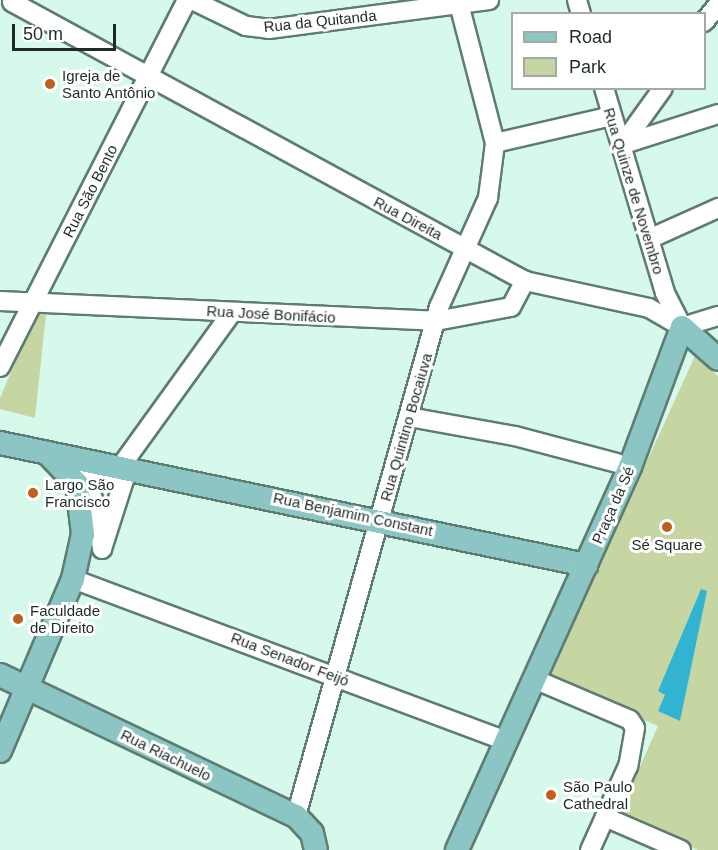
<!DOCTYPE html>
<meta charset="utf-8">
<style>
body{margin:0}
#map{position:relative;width:718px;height:850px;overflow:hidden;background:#d7f9eb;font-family:Arial,sans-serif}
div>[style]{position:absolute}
.green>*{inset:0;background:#c6d6a3}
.water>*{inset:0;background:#33b3d2}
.roads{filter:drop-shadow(2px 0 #5e7c71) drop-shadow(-2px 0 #5e7c71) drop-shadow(0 2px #5e7c71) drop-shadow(0 -2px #5e7c71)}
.minor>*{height:18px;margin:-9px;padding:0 9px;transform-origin:9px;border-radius:9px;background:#fff}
.major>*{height:22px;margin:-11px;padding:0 11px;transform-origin:11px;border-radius:11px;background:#8bc6c5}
.dots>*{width:16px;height:16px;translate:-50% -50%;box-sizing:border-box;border:3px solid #fff;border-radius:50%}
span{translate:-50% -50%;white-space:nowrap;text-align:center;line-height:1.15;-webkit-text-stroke:6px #fff;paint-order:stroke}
.street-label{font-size:15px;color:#1e2b26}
.poi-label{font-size:15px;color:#1e2b26}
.left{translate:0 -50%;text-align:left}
.legend{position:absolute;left:511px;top:12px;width:195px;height:78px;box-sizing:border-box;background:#fff;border:2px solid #a5aaa8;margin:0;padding:8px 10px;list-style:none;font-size:18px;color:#1e2b26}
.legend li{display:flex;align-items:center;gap:12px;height:30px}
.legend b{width:30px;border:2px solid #a5aaa8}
.scale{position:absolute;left:12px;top:24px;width:104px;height:27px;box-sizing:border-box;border:3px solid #1e2b26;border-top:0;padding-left:8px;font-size:18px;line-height:21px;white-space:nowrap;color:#1e2b26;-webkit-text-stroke:4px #fff;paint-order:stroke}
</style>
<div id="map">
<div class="green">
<i style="clip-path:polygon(36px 313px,46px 314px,35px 418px,0 409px,0 398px)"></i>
<i style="clip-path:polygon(695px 356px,718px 376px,718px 850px,698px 850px,619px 814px,658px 726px,548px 678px)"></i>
</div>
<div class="water">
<i style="clip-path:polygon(701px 589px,707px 591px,680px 721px,658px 711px,665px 695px,658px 691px)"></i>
</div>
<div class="roads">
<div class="minor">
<i style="left:192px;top:0;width:60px;rotate:25.7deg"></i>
<i style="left:246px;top:26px;width:23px;rotate:7deg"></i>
<i style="left:269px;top:29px;width:222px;rotate:-7.5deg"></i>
<i style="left:577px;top:0;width:15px;rotate:74deg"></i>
<i style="left:12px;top:2px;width:584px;rotate:28.54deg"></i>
<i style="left:525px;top:281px;width:127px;rotate:12.3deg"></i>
<i style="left:649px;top:308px;width:38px;rotate:30deg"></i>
<i style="left:704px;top:22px;width:22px;rotate:-51deg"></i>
<i style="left:604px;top:88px;width:214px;rotate:73.4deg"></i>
<i style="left:665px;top:293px;width:38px;rotate:63deg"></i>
<i style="left:495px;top:143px;width:120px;rotate:-13deg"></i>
<i style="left:621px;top:145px;width:102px;rotate:-17.7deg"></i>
<i style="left:622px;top:145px;width:70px;rotate:-54.3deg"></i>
<i style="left:649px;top:239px;width:76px;rotate:-24.2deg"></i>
<i style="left:0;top:301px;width:436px;rotate:2.6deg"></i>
<i style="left:436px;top:321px;width:76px;rotate:-10.6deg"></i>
<i style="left:511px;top:307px;width:30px;rotate:-62deg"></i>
<i style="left:682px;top:327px;width:38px;rotate:-17deg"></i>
<i style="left:0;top:367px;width:412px;rotate:-63deg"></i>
<i style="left:409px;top:417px;width:108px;rotate:10.2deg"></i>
<i style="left:515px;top:436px;width:106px;rotate:14.8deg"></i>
<i style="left:121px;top:466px;width:190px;rotate:-54.2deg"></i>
<i style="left:82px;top:471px;width:43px;rotate:12.1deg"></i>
<i style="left:124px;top:480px;width:72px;rotate:107.7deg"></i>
<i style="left:102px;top:549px;width:40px;rotate:-97.1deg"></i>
<i style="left:97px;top:509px;width:41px;rotate:-111.5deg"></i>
<i style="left:73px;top:579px;width:462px;rotate:20.5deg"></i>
<i style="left:534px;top:679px;width:104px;rotate:23.1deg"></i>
<i style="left:630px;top:720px;width:9px;rotate:58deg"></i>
<i style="left:635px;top:728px;width:39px;rotate:100deg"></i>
<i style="left:628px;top:766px;width:92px;rotate:114.3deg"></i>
<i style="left:296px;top:816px;width:529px;rotate:-74.31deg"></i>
<i style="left:439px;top:307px;width:120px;rotate:-65.8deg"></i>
<i style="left:488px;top:198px;width:55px;rotate:-82.7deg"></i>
<i style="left:495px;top:143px;width:148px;rotate:-104.5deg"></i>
<i style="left:605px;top:817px;width:83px;rotate:23.5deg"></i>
</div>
<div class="major">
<i style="left:0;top:443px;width:599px;rotate:11.76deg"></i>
<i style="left:0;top:675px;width:328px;rotate:25.5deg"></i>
<i style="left:296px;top:816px;width:23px;rotate:47deg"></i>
<i style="left:312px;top:833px;width:17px;rotate:77deg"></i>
<i style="left:0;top:751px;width:187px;rotate:-67deg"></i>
<i style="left:73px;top:579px;width:46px;rotate:-77.5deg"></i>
<i style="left:83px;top:534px;width:50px;rotate:-96.8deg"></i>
<i style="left:77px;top:484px;width:43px;rotate:-134.1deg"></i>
<i style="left:457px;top:850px;width:420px;rotate:-65.7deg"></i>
<i style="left:630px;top:467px;width:149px;rotate:-69.6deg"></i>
<i style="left:682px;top:327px;width:48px;rotate:41.6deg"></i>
</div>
</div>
<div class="dots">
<i style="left:50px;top:84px;background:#bf5e1d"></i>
<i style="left:33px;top:493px;background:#bf5e1d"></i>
<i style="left:667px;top:527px;background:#bf5e1d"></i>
<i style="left:18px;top:619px;background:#bf5e1d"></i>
<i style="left:551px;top:795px;background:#bf5e1d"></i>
</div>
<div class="street-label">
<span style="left:320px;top:21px;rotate:-6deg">Rua da Quitanda</span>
<span style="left:90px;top:191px;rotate:-63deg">Rua São Bento</span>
<span style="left:634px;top:191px;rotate:73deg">Rua Quinze de Novembro</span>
<span style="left:408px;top:218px;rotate:28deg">Rua Direita</span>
<span style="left:271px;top:314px;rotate:3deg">Rua José Bonifácio</span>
<span style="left:406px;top:427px;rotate:-74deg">Rua Quintino Bocaiuva</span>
<span style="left:613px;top:505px;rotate:-66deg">Praça da Sé</span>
<span style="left:353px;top:514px;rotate:12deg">Rua Benjamim Constant</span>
<span style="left:290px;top:659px;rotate:21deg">Rua Senador Feijó</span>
<span style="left:166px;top:755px;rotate:26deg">Rua Riachuelo</span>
</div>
<div class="poi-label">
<span class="left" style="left:62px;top:84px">Igreja de<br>Santo Antônio</span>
<span class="left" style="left:45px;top:493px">Largo São<br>Francisco</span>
<span style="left:667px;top:545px">Sé Square</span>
<span class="left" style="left:30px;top:619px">Faculdade<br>de Direito</span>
<span class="left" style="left:563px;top:795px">São Paulo<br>Cathedral</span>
</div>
<ul class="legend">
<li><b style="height:8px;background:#8bc6c5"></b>Road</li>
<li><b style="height:16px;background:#c6d6a3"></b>Park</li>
</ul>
<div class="scale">50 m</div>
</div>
